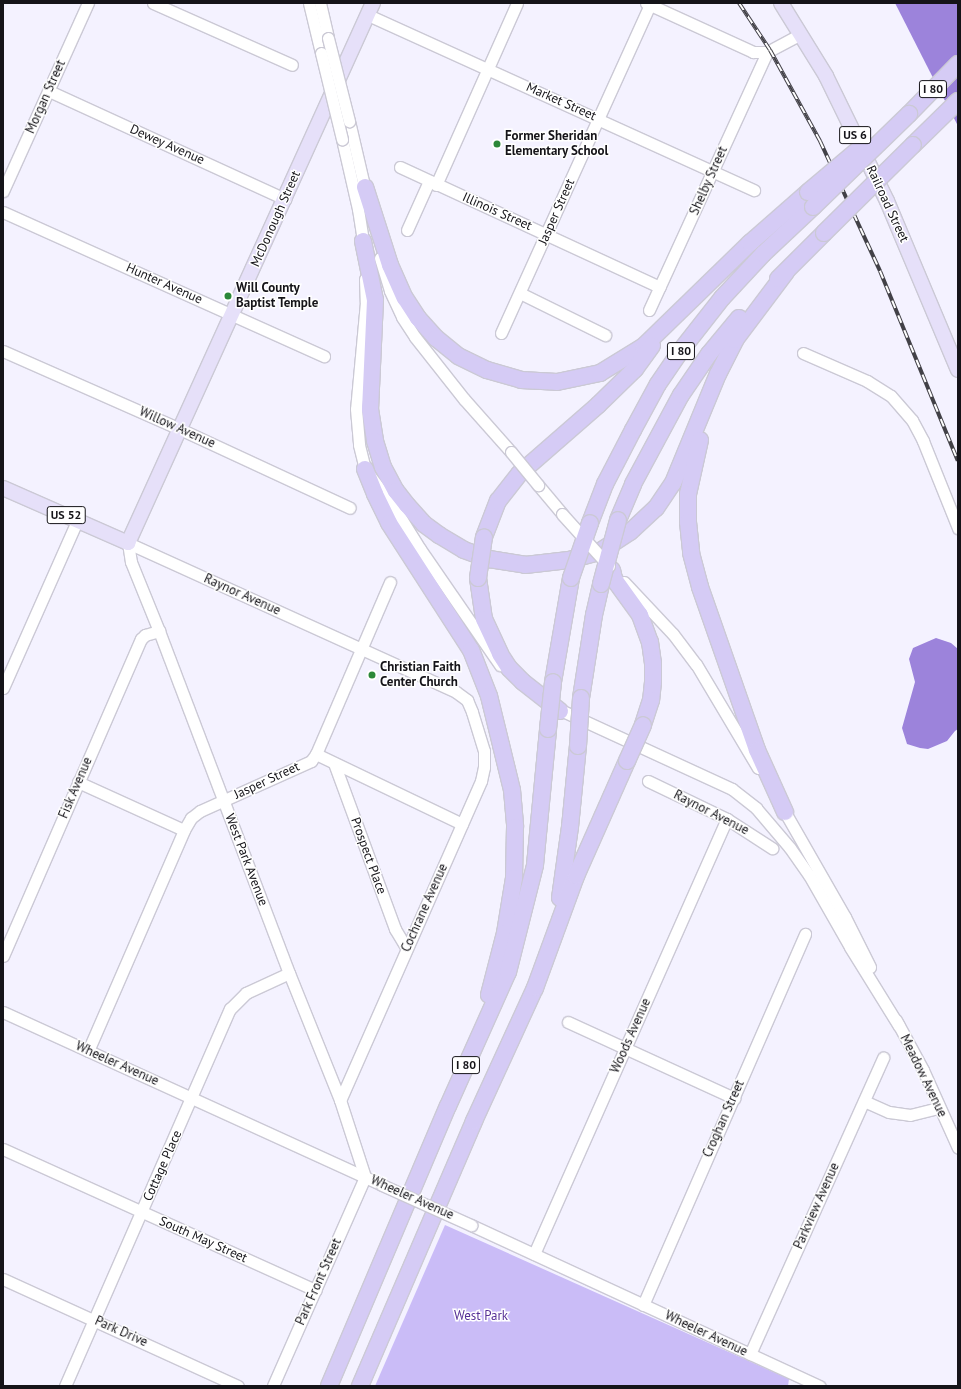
<!DOCTYPE html>
<style>
body{margin:0}
#map{position:relative;width:961px;height:1389px;overflow:hidden;background:#f4f2ff;font-family:"PT Sans",sans-serif}
div>[style]{position:absolute}
.green>*{inset:0;background:#cabcf7}
.water>*{inset:0;background:#9c83db}
.roads{filter:drop-shadow(1px 0 #cbc9d5) drop-shadow(-1px 0 #cbc9d5) drop-shadow(0 1px #cbc9d5) drop-shadow(0 -1px #cbc9d5)}
.minor>*{height:11px;margin:-5.5px;padding:0 5.5px;transform-origin:5.5px;border-radius:5.5px;background:#fff}
.major>*{height:14px;margin:-7px;padding:0 7px;transform-origin:7px;border-radius:7px;background:#e6e0f9}
.highway>*{height:16px;margin:-8px;padding:0 8px;transform-origin:8px;border-radius:8px;background:#d5cbf5}
.rail>*{height:4px;margin-top:-2px;transform-origin:0;background:repeating-linear-gradient(90deg,#fff 0 8px,#424147 0 16px);box-sizing:border-box;border-block:1px solid #424147}
.bridges{filter:drop-shadow(1px 0 #cbc9d5) drop-shadow(-1px 0 #cbc9d5) drop-shadow(0 1px #cbc9d5) drop-shadow(0 -1px #cbc9d5)}
.minor-bridge>*{height:11px;margin:-5.5px;padding:0 5.5px;transform-origin:5.5px;border-radius:5.5px;background:#fff}
.highway-bridge>*{height:16px;margin:-8px;padding:0 8px;transform-origin:8px;border-radius:8px;background:#d5cbf5}
.dots>*{width:11px;height:11px;translate:-50% -50%;box-sizing:border-box;border:2px solid #fff;border-radius:50%}
span{translate:-50% -50%;white-space:nowrap;text-align:center;line-height:1.15;-webkit-text-stroke:3px #fff;paint-order:stroke}
.shield-label span{padding:1px 3px;background:#fff;border:1px solid;border-radius:3px;-webkit-text-stroke-width:0}
.shield-label{font-size:12px;color:#151419;font-weight:700}
.street-label{font-size:13px;color:#151419}
.poi-label{font-size:13px;color:#151419;font-weight:700}
.left{translate:0 -50%;text-align:left}
.park-label{font-size:13px;color:#563096}
.frame{position:absolute;inset:0;border:4px solid #151419;pointer-events:none}
</style>
<div id="map">
<div class="green">
<i style="clip-path:polygon(445px 1225px,789px 1379px,788px 1386px,375px 1386px)"></i>
</div>
<div class="water">
<i style="clip-path:polygon(895px 3px,958px 3px,958px 126px,929px 70px)"></i>
<i style="clip-path:polygon(936px 638px,951px 643px,958px 649px,958px 729px,955px 731px,947px 741px,928px 749px,920px 748px,907px 744px,902px 728px,915px 682px,909px 659px,913px 648px)"></i>
</div>
<div class="roads">
<div class="minor">
<i style="left:153px;top:3px;width:152px;rotate:24deg"></i>
<i style="left:309px;top:3px;width:51px;rotate:76.5deg"></i>
<i style="left:320px;top:3px;width:36px;rotate:77deg"></i>
<i style="left:646px;top:3px;width:118px;rotate:24.6deg"></i>
<i style="left:753px;top:52px;width:14px"></i>
<i style="left:767px;top:52px;width:38px;rotate:-28deg"></i>
<i style="left:368px;top:15px;width:424px;rotate:24.4deg"></i>
<i style="left:49px;top:91px;width:260px;rotate:24.6deg"></i>
<i style="left:349px;top:121px;width:75px;rotate:76.9deg"></i>
<i style="left:342px;top:139px;width:72px;rotate:77.1deg"></i>
<i style="left:358px;top:209px;width:39px;rotate:81deg"></i>
<i style="left:400px;top:167px;width:286px;rotate:24.8deg"></i>
<i style="left:436px;top:185px;width:199px;rotate:-66deg"></i>
<i style="left:3px;top:191px;width:206px;rotate:-65.7deg"></i>
<i style="left:3px;top:212px;width:352px;rotate:24.2deg"></i>
<i style="left:407px;top:230px;width:54px;rotate:-65.8deg"></i>
<i style="left:380px;top:258px;width:34px;rotate:73deg"></i>
<i style="left:390px;top:291px;width:29px;rotate:65deg"></i>
<i style="left:402px;top:317px;width:24px;rotate:57deg"></i>
<i style="left:415px;top:337px;width:79px;rotate:51.7deg"></i>
<i style="left:464px;top:399px;width:71px;rotate:48.4deg"></i>
<i style="left:365px;top:279px;width:23px;rotate:88deg"></i>
<i style="left:366px;top:302px;width:107px;rotate:95.3deg"></i>
<i style="left:356px;top:409px;width:36px;rotate:85deg"></i>
<i style="left:359px;top:445px;width:25px;rotate:76deg"></i>
<i style="left:365px;top:469px;width:54px;rotate:53.3deg"></i>
<i style="left:397px;top:512px;width:44px;rotate:58.1deg"></i>
<i style="left:420px;top:549px;width:141px;rotate:55.4deg"></i>
<i style="left:520px;top:293px;width:95px;rotate:26.3deg"></i>
<i style="left:649px;top:310px;width:284px;rotate:-65.4deg"></i>
<i style="left:501px;top:333px;width:362px;rotate:-65.6deg"></i>
<i style="left:3px;top:351px;width:193px;rotate:23.8deg"></i>
<i style="left:180px;top:429px;width:187px;rotate:24.9deg"></i>
<i style="left:803px;top:353px;width:70px;rotate:23.6deg"></i>
<i style="left:867px;top:381px;width:28px;rotate:32deg"></i>
<i style="left:891px;top:396px;width:32px;rotate:49deg"></i>
<i style="left:912px;top:420px;width:24px;rotate:62deg"></i>
<i style="left:923px;top:441px;width:94px;rotate:68.1deg"></i>
<i style="left:538px;top:485px;width:38px;rotate:50deg"></i>
<i style="left:128px;top:543px;width:19px;rotate:81deg"></i>
<i style="left:131px;top:562px;width:74px;rotate:67.9deg"></i>
<i style="left:159px;top:631px;width:366px;rotate:69.2deg"></i>
<i style="left:289px;top:973px;width:137px;rotate:68.1deg"></i>
<i style="left:340px;top:1100px;width:81px;rotate:72deg"></i>
<i style="left:365px;top:1177px;width:228px;rotate:113.8deg"></i>
<i style="left:128px;top:543px;width:360px;rotate:24.4deg"></i>
<i style="left:456px;top:692px;width:14px;rotate:36deg"></i>
<i style="left:467px;top:700px;width:13px;rotate:67deg"></i>
<i style="left:472px;top:712px;width:41px;rotate:72.9deg"></i>
<i style="left:484px;top:751px;width:16px;rotate:90deg"></i>
<i style="left:484px;top:767px;width:14px;rotate:102deg"></i>
<i style="left:481px;top:781px;width:349px;rotate:113.8deg"></i>
<i style="left:624px;top:582px;width:71px;rotate:46.7deg"></i>
<i style="left:673px;top:634px;width:38px;rotate:53deg"></i>
<i style="left:696px;top:664px;width:121px;rotate:59.2deg"></i>
<i style="left:3px;top:688px;width:183px;rotate:-66.1deg"></i>
<i style="left:554px;top:707px;width:196px;rotate:24.7deg"></i>
<i style="left:732px;top:789px;width:31px;rotate:38deg"></i>
<i style="left:756px;top:808px;width:52px;rotate:49.6deg"></i>
<i style="left:790px;top:848px;width:33px;rotate:55deg"></i>
<i style="left:809px;top:875px;width:83px;rotate:60.3deg"></i>
<i style="left:850px;top:947px;width:93px;rotate:58.2deg"></i>
<i style="left:316px;top:754px;width:162px;rotate:25.6deg"></i>
<i style="left:334px;top:763px;width:177px;rotate:69.8deg"></i>
<i style="left:395px;top:929px;width:21px;rotate:59deg"></i>
<i style="left:648px;top:781px;width:88px;rotate:25.7deg"></i>
<i style="left:727px;top:819px;width:54px;rotate:32.8deg"></i>
<i style="left:78px;top:782px;width:116px;rotate:24.4deg"></i>
<i style="left:782px;top:807px;width:127px;rotate:60.2deg"></i>
<i style="left:845px;top:917px;width:56px;rotate:63.4deg"></i>
<i style="left:3px;top:956px;width:346px;rotate:-66.5deg"></i>
<i style="left:141px;top:639px;width:6px;rotate:-45deg"></i>
<i style="left:145px;top:635px;width:15px;rotate:-16deg"></i>
<i style="left:3px;top:1012px;width:417px;rotate:24.5deg"></i>
<i style="left:896px;top:1020px;width:57px;rotate:61.6deg"></i>
<i style="left:923px;top:1070px;width:85px;rotate:65.8deg"></i>
<i style="left:568px;top:1022px;width:183px;rotate:24.6deg"></i>
<i style="left:88px;top:1051px;width:241px;rotate:-66.5deg"></i>
<i style="left:184px;top:830px;width:14px;rotate:-60deg"></i>
<i style="left:191px;top:818px;width:11px;rotate:-38deg"></i>
<i style="left:200px;top:811px;width:122px;rotate:-24.2deg"></i>
<i style="left:311px;top:761px;width:9px;rotate:-54deg"></i>
<i style="left:316px;top:754px;width:187px;rotate:-66.7deg"></i>
<i style="left:864px;top:1101px;width:27px;rotate:24deg"></i>
<i style="left:889px;top:1112px;width:21px;rotate:8deg"></i>
<i style="left:910px;top:1115px;width:30px;rotate:-14deg"></i>
<i style="left:3px;top:1149px;width:343px;rotate:24.3deg"></i>
<i style="left:471px;top:1225px;width:384px;rotate:24.8deg"></i>
<i style="left:534px;top:1254px;width:476px;rotate:-66.1deg"></i>
<i style="left:3px;top:1279px;width:258px;rotate:24.5deg"></i>
<i style="left:643px;top:1305px;width:405px;rotate:-66.4deg"></i>
<i style="left:750px;top:1354px;width:325px;rotate:-65.8deg"></i>
<i style="left:65px;top:1386px;width:412px;rotate:-66.4deg"></i>
<i style="left:230px;top:1009px;width:23px;rotate:-45deg"></i>
<i style="left:246px;top:993px;width:47px;rotate:-24.9deg"></i>
</div>
<div class="major">
<i style="left:781px;top:3px;width:86px;rotate:58.3deg"></i>
<i style="left:826px;top:76px;width:139px;rotate:64deg"></i>
<i style="left:887px;top:201px;width:183px;rotate:67.2deg"></i>
<i style="left:3px;top:488px;width:137px;rotate:23.7deg"></i>
<i style="left:128px;top:543px;width:593px;rotate:-65.6deg"></i>
</div>
<div class="highway">
<i style="left:909px;top:114px;width:70px;rotate:-45.6deg"></i>
<i style="left:913px;top:145px;width:63px;rotate:-44.4deg"></i>
<i style="left:365px;top:187px;width:82px;rotate:72.2deg"></i>
<i style="left:390px;top:265px;width:36px;rotate:66deg"></i>
<i style="left:405px;top:298px;width:24px;rotate:57deg"></i>
<i style="left:418px;top:318px;width:27px;rotate:48deg"></i>
<i style="left:436px;top:338px;width:28px;rotate:39deg"></i>
<i style="left:458px;top:356px;width:32px;rotate:26deg"></i>
<i style="left:487px;top:370px;width:35px;rotate:16deg"></i>
<i style="left:521px;top:380px;width:36px;rotate:3deg"></i>
<i style="left:557px;top:382px;width:44px;rotate:-11.8deg"></i>
<i style="left:600px;top:373px;width:52px;rotate:-31.5deg"></i>
<i style="left:644px;top:346px;width:148px;rotate:-44.2deg"></i>
<i style="left:750px;top:243px;width:77px;rotate:-41.3deg"></i>
<i style="left:363px;top:241px;width:60px;rotate:78.5deg"></i>
<i style="left:375px;top:300px;width:109px;rotate:92.6deg"></i>
<i style="left:370px;top:409px;width:32px;rotate:81deg"></i>
<i style="left:375px;top:441px;width:27px;rotate:73deg"></i>
<i style="left:383px;top:467px;width:27px;rotate:62deg"></i>
<i style="left:396px;top:491px;width:18px;rotate:52deg"></i>
<i style="left:407px;top:505px;width:25px;rotate:48deg"></i>
<i style="left:424px;top:524px;width:19px;rotate:36deg"></i>
<i style="left:439px;top:535px;width:29px;rotate:31deg"></i>
<i style="left:464px;top:550px;width:27px;rotate:20deg"></i>
<i style="left:489px;top:559px;width:36px;rotate:9deg"></i>
<i style="left:525px;top:565px;width:44px;rotate:-6.5deg"></i>
<i style="left:569px;top:560px;width:31px;rotate:-15deg"></i>
<i style="left:599px;top:552px;width:37px;rotate:-33deg"></i>
<i style="left:630px;top:532px;width:35px;rotate:-43deg"></i>
<i style="left:656px;top:508px;width:30px;rotate:-56deg"></i>
<i style="left:673px;top:483px;width:118px;rotate:-67.6deg"></i>
<i style="left:718px;top:374px;width:38px;rotate:-63deg"></i>
<i style="left:735px;top:340px;width:85px;rotate:-53.1deg"></i>
<i style="left:778px;top:279px;width:65px;rotate:-45deg"></i>
<i style="left:700px;top:440px;width:55px;rotate:102.5deg"></i>
<i style="left:688px;top:494px;width:28px;rotate:90deg"></i>
<i style="left:688px;top:522px;width:31px;rotate:84deg"></i>
<i style="left:691px;top:553px;width:35px;rotate:75deg"></i>
<i style="left:700px;top:587px;width:173px;rotate:70.7deg"></i>
<i style="left:757px;top:750px;width:68px;rotate:65.7deg"></i>
<i style="left:365px;top:469px;width:27px;rotate:68deg"></i>
<i style="left:375px;top:494px;width:32px;rotate:64deg"></i>
<i style="left:389px;top:523px;width:151px;rotate:57.2deg"></i>
<i style="left:471px;top:650px;width:49px;rotate:68.6deg"></i>
<i style="left:489px;top:696px;width:50px;rotate:76.2deg"></i>
<i style="left:501px;top:745px;width:46px;rotate:76.3deg"></i>
<i style="left:512px;top:790px;width:37px;rotate:85deg"></i>
<i style="left:515px;top:827px;width:51px;rotate:91.1deg"></i>
<i style="left:514px;top:878px;width:56px;rotate:99.3deg"></i>
<i style="left:505px;top:933px;width:64px;rotate:104.5deg"></i>
<i style="left:618px;top:520px;width:39px;rotate:-67deg"></i>
<i style="left:633px;top:484px;width:101px;rotate:-61.7deg"></i>
<i style="left:681px;top:395px;width:50px;rotate:-55.7deg"></i>
<i style="left:709px;top:354px;width:47px;rotate:-50.2deg"></i>
<i style="left:590px;top:523px;width:42px;rotate:-69deg"></i>
<i style="left:605px;top:484px;width:61px;rotate:-62.6deg"></i>
<i style="left:633px;top:430px;width:52px;rotate:-61.5deg"></i>
<i style="left:658px;top:384px;width:42px;rotate:-55.6deg"></i>
<i style="left:682px;top:349px;width:65px;rotate:-51.9deg"></i>
<i style="left:722px;top:298px;width:60px;rotate:-47deg"></i>
<i style="left:763px;top:254px;width:69px;rotate:-43.2deg"></i>
<i style="left:484px;top:537px;width:39px;rotate:-69deg"></i>
<i style="left:498px;top:501px;width:34px;rotate:-52deg"></i>
<i style="left:519px;top:474px;width:105px;rotate:-41.1deg"></i>
<i style="left:598px;top:405px;width:52px;rotate:-44.2deg"></i>
<i style="left:635px;top:369px;width:29px;rotate:-54deg"></i>
<i style="left:612px;top:570px;width:9px;rotate:77deg"></i>
<i style="left:614px;top:579px;width:44px;rotate:54.2deg"></i>
<i style="left:640px;top:615px;width:29px;rotate:70deg"></i>
<i style="left:650px;top:642px;width:21px;rotate:82deg"></i>
<i style="left:653px;top:663px;width:19px;rotate:90deg"></i>
<i style="left:653px;top:682px;width:18px;rotate:96deg"></i>
<i style="left:651px;top:700px;width:26px;rotate:108deg"></i>
<i style="left:478px;top:578px;width:41px;rotate:81.7deg"></i>
<i style="left:484px;top:619px;width:38px;rotate:65deg"></i>
<i style="left:500px;top:654px;width:17px;rotate:57deg"></i>
<i style="left:509px;top:668px;width:20px;rotate:45deg"></i>
<i style="left:523px;top:682px;width:47px;rotate:38.1deg"></i>
<i style="left:553px;top:682px;width:106px;rotate:-80.2deg"></i>
<i style="left:581px;top:698px;width:84px;rotate:-81.1deg"></i>
<i style="left:594px;top:615px;width:32px;rotate:-77deg"></i>
<i style="left:560px;top:898px;width:72px;rotate:-82deg"></i>
<i style="left:570px;top:827px;width:81px;rotate:-84.4deg"></i>
<i style="left:329px;top:1386px;width:304px;rotate:-67deg"></i>
<i style="left:448px;top:1106px;width:147px;rotate:-65.9deg"></i>
<i style="left:508px;top:972px;width:110px;rotate:-75.8deg"></i>
<i style="left:535px;top:865px;width:137px;rotate:-84.5deg"></i>
<i style="left:360px;top:1386px;width:288px;rotate:-66.7deg"></i>
<i style="left:474px;top:1121px;width:146px;rotate:-65.4deg"></i>
<i style="left:535px;top:988px;width:119px;rotate:-69.9deg"></i>
<i style="left:576px;top:876px;width:126px;rotate:-66.1deg"></i>
</div>
</div>
<div class="rail">
<i style="left:739px;top:3px;width:56px;rotate:56.6deg"></i>
<i style="left:770px;top:50px;width:104px;rotate:61.2deg"></i>
<i style="left:820px;top:141px;width:143px;rotate:65.2deg"></i>
<i style="left:880px;top:271px;width:205px;rotate:67.7deg"></i>
</div>
<div class="bridges">
<div class="minor-bridge">
<i style="left:328px;top:38px;width:86px;rotate:75.8deg"></i>
<i style="left:321px;top:53px;width:89px;rotate:76.3deg"></i>
<i style="left:511px;top:452px;width:43px;rotate:50.7deg"></i>
<i style="left:562px;top:514px;width:70px;rotate:47.9deg"></i>
<i style="left:382px;top:1185px;width:98px;rotate:24.2deg"></i>
</div>
<div class="highway-bridge">
<i style="left:808px;top:192px;width:67px;rotate:-40.1deg"></i>
<i style="left:813px;top:207px;width:134px;rotate:-44.1deg"></i>
<i style="left:824px;top:233px;width:125px;rotate:-44.7deg"></i>
<i style="left:478px;top:578px;width:41px;rotate:-81.7deg"></i>
<i style="left:571px;top:578px;width:58px;rotate:-70.9deg"></i>
<i style="left:601px;top:584px;width:66px;rotate:-75.1deg"></i>
<i style="left:548px;top:729px;width:47px;rotate:-83.9deg"></i>
<i style="left:578px;top:746px;width:48px;rotate:-86.4deg"></i>
<i style="left:627px;top:761px;width:39px;rotate:-66deg"></i>
</div>
</div>
<div class="dots">
<i style="left:497px;top:144px;background:#2c8839"></i>
<i style="left:228px;top:296px;background:#2c8839"></i>
<i style="left:372px;top:675px;background:#2c8839"></i>
</div>
<div class="shield-label">
<span style="left:933px;top:89px">I 80</span>
<span style="left:855px;top:135px">US 6</span>
<span style="left:681px;top:351px">I 80</span>
<span style="left:66px;top:515px">US 52</span>
<span style="left:466px;top:1065px">I 80</span>
</div>
<div class="street-label">
<span style="left:46px;top:97px;rotate:-66deg">Morgan Street</span>
<span style="left:561px;top:102px;rotate:24deg">Market Street</span>
<span style="left:167px;top:145px;rotate:24deg">Dewey Avenue</span>
<span style="left:709px;top:181px;rotate:-66deg">Shelby Street</span>
<span style="left:887px;top:204px;rotate:65deg">Railroad Street</span>
<span style="left:497px;top:212px;rotate:24deg">Illinois Street</span>
<span style="left:557px;top:212px;rotate:-66deg">Jasper Street</span>
<span style="left:276px;top:219px;rotate:-66deg">McDonough Street</span>
<span style="left:164px;top:284px;rotate:24deg">Hunter Avenue</span>
<span style="left:177px;top:428px;rotate:24deg">Willow Avenue</span>
<span style="left:242px;top:595px;rotate:24deg">Raynor Avenue</span>
<span style="left:267px;top:781px;rotate:-25deg">Jasper Street</span>
<span style="left:76px;top:788px;rotate:-67deg">Fisk Avenue</span>
<span style="left:711px;top:813px;rotate:27deg">Raynor Avenue</span>
<span style="left:368px;top:856px;rotate:70deg">Prospect Place</span>
<span style="left:246px;top:860px;rotate:69deg">West Park Avenue</span>
<span style="left:425px;top:908px;rotate:-66deg">Cochrane Avenue</span>
<span style="left:631px;top:1036px;rotate:-66deg">Woods Avenue</span>
<span style="left:117px;top:1064px;rotate:24deg">Wheeler Avenue</span>
<span style="left:923px;top:1076px;rotate:64deg">Meadow Avenue</span>
<span style="left:724px;top:1119px;rotate:-66deg">Croghan Street</span>
<span style="left:163px;top:1166px;rotate:-66deg">Cottage Place</span>
<span style="left:412px;top:1198px;rotate:24deg">Wheeler Avenue</span>
<span style="left:817px;top:1206px;rotate:-66deg">Parkview Avenue</span>
<span style="left:203px;top:1240px;rotate:24deg">South May Street</span>
<span style="left:319px;top:1282px;rotate:-66deg">Park Front Street</span>
<span style="left:121px;top:1332px;rotate:24deg">Park Drive</span>
<span style="left:706px;top:1334px;rotate:25deg">Wheeler Avenue</span>
</div>
<div class="poi-label">
<span class="left" style="left:505px;top:144px">Former Sheridan<br>Elementary School</span>
<span class="left" style="left:236px;top:296px">Will County<br>Baptist Temple</span>
<span class="left" style="left:380px;top:675px">Christian Faith<br>Center Church</span>
</div>
<div class="park-label">
<span style="left:481px;top:1316px">West Park</span>
</div>
<div class="frame"></div>
</div>
